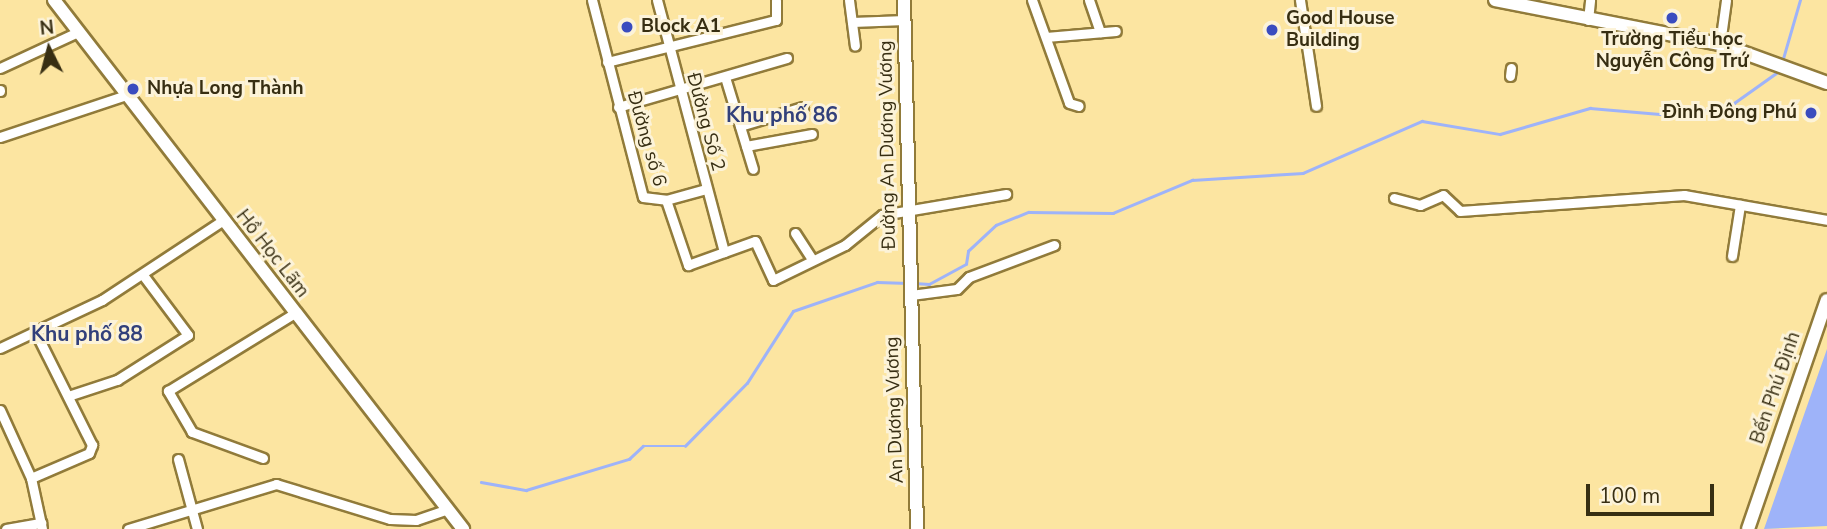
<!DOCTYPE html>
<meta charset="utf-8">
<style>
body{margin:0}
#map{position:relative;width:1827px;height:529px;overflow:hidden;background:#fce5a1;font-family:"Nunito Sans",sans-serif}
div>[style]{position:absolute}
.water>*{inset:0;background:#9eb3f9}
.stream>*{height:2.5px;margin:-1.25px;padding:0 1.25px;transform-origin:1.25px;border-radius:1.25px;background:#9eb3f9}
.roads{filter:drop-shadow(2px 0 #917b3a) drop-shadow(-2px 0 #917b3a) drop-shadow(0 2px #917b3a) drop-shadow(0 -2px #917b3a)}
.street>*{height:9px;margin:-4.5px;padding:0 4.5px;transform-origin:4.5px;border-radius:4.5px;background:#fff}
.secondary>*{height:12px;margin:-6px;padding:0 6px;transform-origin:6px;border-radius:6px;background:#fff}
.dots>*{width:19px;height:19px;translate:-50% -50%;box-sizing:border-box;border:4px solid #fcf3d9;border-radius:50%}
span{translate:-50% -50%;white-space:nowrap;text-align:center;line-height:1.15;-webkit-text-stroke:6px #fcf3d9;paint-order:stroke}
.poi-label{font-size:19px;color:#372e12;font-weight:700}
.left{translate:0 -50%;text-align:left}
.right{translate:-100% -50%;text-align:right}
.street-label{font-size:19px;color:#372e12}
.neighbourhood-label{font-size:21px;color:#32407b;font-weight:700}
.north{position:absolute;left:14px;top:14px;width:70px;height:70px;-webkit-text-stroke:5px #fcf3d9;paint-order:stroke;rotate:354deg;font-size:19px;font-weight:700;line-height:28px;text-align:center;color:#372e12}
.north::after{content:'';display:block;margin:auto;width:24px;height:32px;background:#372e12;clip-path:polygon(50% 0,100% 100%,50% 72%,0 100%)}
.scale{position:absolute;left:1586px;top:484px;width:128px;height:32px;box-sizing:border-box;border:4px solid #372e12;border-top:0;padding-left:9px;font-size:21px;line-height:24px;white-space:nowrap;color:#372e12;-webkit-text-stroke:5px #fcf3d9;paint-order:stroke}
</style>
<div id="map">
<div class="water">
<i style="clip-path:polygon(1827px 348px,1827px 526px,1764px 529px,1827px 349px)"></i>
</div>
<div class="stream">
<i style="left:1782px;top:62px;width:65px;rotate:-73.8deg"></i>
<i style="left:914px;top:283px;width:15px;rotate:4deg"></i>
<i style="left:929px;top:284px;width:42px;rotate:-28.4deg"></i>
<i style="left:966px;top:264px;width:13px;rotate:-81deg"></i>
<i style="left:968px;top:251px;width:38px;rotate:-43deg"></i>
<i style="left:996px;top:225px;width:35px;rotate:-22deg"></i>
<i style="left:1029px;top:212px;width:84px;rotate:0.7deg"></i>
<i style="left:1113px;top:213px;width:86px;rotate:-22.7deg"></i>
<i style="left:1192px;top:180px;width:111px;rotate:-3.6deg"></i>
<i style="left:1303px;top:173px;width:130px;rotate:-23.6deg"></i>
<i style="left:1422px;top:121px;width:79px;rotate:9.5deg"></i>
<i style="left:1500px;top:134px;width:94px;rotate:-16.1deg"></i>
<i style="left:1590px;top:108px;width:93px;rotate:4.9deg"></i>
<i style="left:1683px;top:116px;width:53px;rotate:-14.3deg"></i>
<i style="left:1734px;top:103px;width:55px;rotate:-35.4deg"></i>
<i style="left:481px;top:482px;width:46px;rotate:10.1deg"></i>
<i style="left:526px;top:490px;width:108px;rotate:-16.8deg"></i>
<i style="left:629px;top:459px;width:19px;rotate:-43deg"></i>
<i style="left:643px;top:446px;width:42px"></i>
<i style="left:685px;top:446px;width:88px;rotate:-45.5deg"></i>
<i style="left:747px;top:383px;width:85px;rotate:-57.4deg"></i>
<i style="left:793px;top:311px;width:89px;rotate:-19deg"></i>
<i style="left:877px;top:282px;width:31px;rotate:2deg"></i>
</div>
<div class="roads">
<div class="street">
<i style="left:592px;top:0;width:203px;rotate:75.5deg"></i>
<i style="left:643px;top:197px;width:23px;rotate:7deg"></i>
<i style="left:666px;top:200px;width:69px;rotate:71.3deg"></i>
<i style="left:688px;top:265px;width:71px;rotate:-19.7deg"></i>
<i style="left:755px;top:241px;width:43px;rotate:65.2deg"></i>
<i style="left:773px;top:280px;width:80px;rotate:-25.9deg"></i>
<i style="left:845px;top:245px;width:48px;rotate:-39deg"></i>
<i style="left:882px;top:215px;width:126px;rotate:-9.6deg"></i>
<i style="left:657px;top:0;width:261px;rotate:75.1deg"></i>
<i style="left:849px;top:0;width:46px;rotate:82.6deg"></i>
<i style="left:1032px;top:0;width:109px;rotate:70.2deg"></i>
<i style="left:1069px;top:103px;width:10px;rotate:17deg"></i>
<i style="left:1089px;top:0;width:34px;rotate:71deg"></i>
<i style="left:1300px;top:0;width:107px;rotate:81.4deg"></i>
<i style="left:1588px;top:20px;width:20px;rotate:-84deg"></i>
<i style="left:852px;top:22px;width:53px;rotate:-2.2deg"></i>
<i style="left:1046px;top:37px;width:70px;rotate:-4.9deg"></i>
<i style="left:1720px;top:44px;width:44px;rotate:-82.2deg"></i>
<i style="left:607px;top:62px;width:174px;rotate:-14deg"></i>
<i style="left:776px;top:20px;width:20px;rotate:-90deg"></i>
<i style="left:0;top:68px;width:86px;rotate:-24.8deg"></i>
<i style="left:1510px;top:76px;width:8px;rotate:-83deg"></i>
<i style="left:725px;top:77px;width:96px;rotate:73.1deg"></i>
<i style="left:0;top:90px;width:1px;rotate:90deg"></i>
<i style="left:618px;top:107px;width:176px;rotate:-16.2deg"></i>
<i style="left:740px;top:126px;width:66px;rotate:-16.8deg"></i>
<i style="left:0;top:137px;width:133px;rotate:-18.4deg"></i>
<i style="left:746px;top:146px;width:67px;rotate:-10.3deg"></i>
<i style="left:1394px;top:198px;width:27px;rotate:15deg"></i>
<i style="left:1420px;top:205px;width:25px;rotate:-23deg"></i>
<i style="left:1443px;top:195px;width:23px;rotate:43deg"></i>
<i style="left:1460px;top:211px;width:225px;rotate:-4.1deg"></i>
<i style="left:1684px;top:195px;width:145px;rotate:9.9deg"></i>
<i style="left:666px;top:200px;width:41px;rotate:-15.4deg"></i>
<i style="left:795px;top:233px;width:31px;rotate:57deg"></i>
<i style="left:1732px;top:256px;width:52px;rotate:-81.1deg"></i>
<i style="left:911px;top:295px;width:46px;rotate:-7.4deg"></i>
<i style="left:957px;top:289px;width:17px;rotate:-45deg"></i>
<i style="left:969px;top:277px;width:91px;rotate:-20.6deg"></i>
<i style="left:0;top:348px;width:113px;rotate:-25.2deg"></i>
<i style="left:102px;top:300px;width:144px;rotate:-33.4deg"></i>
<i style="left:68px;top:396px;width:52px;rotate:-18.1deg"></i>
<i style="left:117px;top:380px;width:84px;rotate:-32.4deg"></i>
<i style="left:188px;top:335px;width:75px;rotate:-126.9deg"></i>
<i style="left:0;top:410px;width:75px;rotate:65.5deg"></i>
<i style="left:31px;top:478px;width:52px;rotate:77.8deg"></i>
<i style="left:263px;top:458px;width:76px;rotate:-159.9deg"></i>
<i style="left:192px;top:432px;width:48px;rotate:-120.3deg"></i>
<i style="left:168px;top:391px;width:147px;rotate:-31.6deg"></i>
<i style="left:178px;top:459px;width:73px;rotate:74.8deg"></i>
<i style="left:31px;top:478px;width:63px;rotate:-23.3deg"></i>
<i style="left:89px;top:453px;width:9px;rotate:-69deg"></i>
<i style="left:92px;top:445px;width:123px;rotate:-116.6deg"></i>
<i style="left:6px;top:529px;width:36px;rotate:-10deg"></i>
<i style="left:128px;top:529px;width:155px;rotate:-16.9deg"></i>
<i style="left:276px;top:484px;width:119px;rotate:17.1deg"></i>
<i style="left:390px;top:519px;width:26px;rotate:2deg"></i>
<i style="left:416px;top:520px;width:34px;rotate:-19deg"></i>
</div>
<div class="secondary">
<i style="left:54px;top:0;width:669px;rotate:52.29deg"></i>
<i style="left:904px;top:0;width:529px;rotate:88.59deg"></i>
<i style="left:1495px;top:0;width:229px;rotate:11.1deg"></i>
<i style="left:1720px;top:44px;width:114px;rotate:20deg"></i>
<i style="left:1748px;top:529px;width:242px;rotate:-71deg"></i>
</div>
</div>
<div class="dots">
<i style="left:1672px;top:18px;background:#3a4cbf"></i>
<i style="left:627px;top:27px;background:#3a4cbf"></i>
<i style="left:1272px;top:30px;background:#3a4cbf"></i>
<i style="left:133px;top:89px;background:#3a4cbf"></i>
<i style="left:1811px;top:113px;background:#3a4cbf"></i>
</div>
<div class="poi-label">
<span class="left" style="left:1286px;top:30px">Good House<br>Building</span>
<span class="left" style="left:641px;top:27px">Block A1</span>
<span style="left:1672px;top:51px">Trường Tiểu học<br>Nguyễn Công Trứ</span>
<span class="left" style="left:147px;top:89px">Nhựa Long Thành</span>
<span class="right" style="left:1797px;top:113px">Đình Đông Phú</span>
</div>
<div class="street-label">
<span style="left:705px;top:122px;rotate:75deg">Đường Số 2</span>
<span style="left:646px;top:139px;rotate:74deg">Đường số 6</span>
<span style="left:888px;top:145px;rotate:-91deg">Đường An Dương Vương</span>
<span style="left:272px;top:254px;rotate:52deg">Hồ Học Lãm</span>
<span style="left:1776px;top:388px;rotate:-71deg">Bến Phú Định</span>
<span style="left:895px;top:410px;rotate:-92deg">An Dương Vương</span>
</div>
<div class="neighbourhood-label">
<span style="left:782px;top:115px">Khu phố 86</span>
<span style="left:87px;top:334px">Khu phố 88</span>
</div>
<div class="north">N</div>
<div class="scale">100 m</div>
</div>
